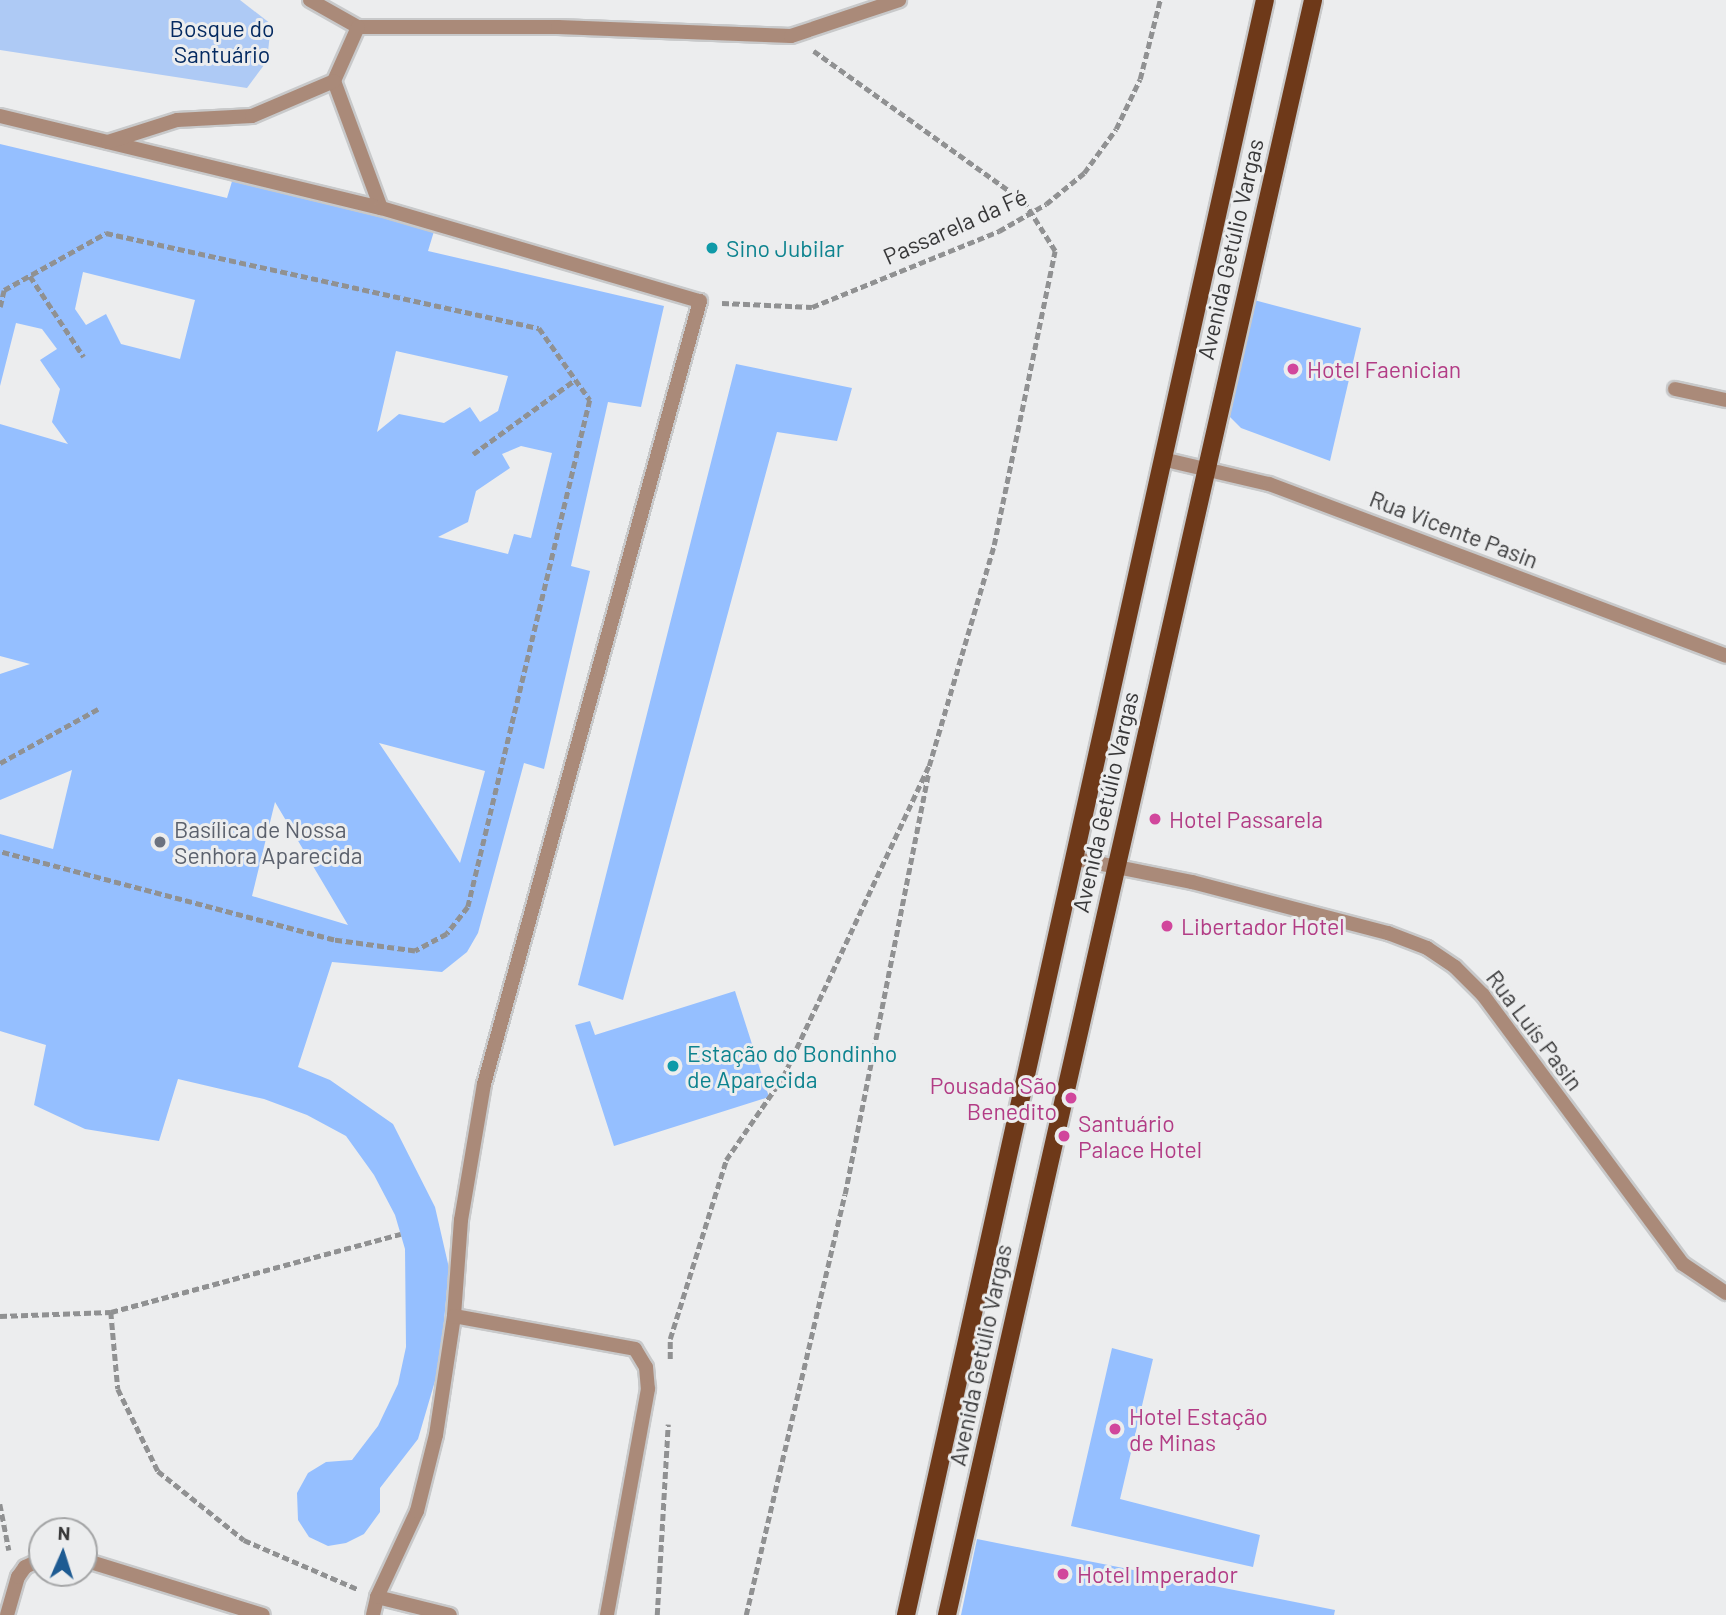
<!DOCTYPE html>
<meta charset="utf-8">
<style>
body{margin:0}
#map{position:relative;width:1726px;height:1615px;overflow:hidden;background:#ecedee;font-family:Barlow,sans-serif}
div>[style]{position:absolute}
.green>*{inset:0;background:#aecaf5}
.building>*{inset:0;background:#95bfff}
.path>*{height:4.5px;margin-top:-2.25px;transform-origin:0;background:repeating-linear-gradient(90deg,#909192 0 7px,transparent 0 10.5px)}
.roads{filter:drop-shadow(2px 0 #c8c9ca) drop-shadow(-2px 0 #c8c9ca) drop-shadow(0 2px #c8c9ca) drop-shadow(0 -2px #c8c9ca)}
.service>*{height:14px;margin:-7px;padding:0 7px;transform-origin:7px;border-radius:7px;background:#aa8a79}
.minor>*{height:14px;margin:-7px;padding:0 7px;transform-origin:7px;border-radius:7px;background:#aa8a79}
.primary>*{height:18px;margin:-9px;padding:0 9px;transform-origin:9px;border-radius:9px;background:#6e3919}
.path-bridge>*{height:4.5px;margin-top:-2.25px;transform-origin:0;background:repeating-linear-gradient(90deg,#909192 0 7px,transparent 0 10.5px)}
.dots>*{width:19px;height:19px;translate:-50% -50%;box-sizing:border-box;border:4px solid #ecedee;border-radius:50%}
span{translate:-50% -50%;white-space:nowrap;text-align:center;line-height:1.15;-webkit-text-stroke:6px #ecedee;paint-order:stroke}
.park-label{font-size:23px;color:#042a61}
.street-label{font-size:23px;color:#383839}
.culture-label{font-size:23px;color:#0d838f}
.left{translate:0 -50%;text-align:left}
.hotel-label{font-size:23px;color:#b23c85}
.right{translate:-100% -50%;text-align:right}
.worship-label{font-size:23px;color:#5b616d}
.north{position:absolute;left:28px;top:1517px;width:70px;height:70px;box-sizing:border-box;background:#ecedee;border:2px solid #a4a5a6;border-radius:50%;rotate:3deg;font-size:19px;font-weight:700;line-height:28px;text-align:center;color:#383839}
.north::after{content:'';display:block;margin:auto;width:24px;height:32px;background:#1e5b92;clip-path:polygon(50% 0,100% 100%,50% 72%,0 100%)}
</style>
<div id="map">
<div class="green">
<i style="clip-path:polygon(0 0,240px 0,271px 24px,267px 61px,247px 88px,0 50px)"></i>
</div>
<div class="building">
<i style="clip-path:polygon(evenodd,0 144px,227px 198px,233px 178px,435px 228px,428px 251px,664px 306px,641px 407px,608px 402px,571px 566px,590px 571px,544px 769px,524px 763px,478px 933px,467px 952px,442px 972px,332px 962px,298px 1067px,330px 1080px,393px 1124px,435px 1207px,449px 1268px,440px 1364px,418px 1439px,380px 1488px,380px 1512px,364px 1534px,346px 1543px,328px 1546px,309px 1537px,298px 1520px,297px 1493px,308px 1473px,326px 1462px,352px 1460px,378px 1426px,398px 1384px,406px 1347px,405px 1249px,395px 1215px,374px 1175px,346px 1136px,307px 1115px,264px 1099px,178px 1079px,159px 1141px,85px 1129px,34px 1105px,46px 1045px,0 1031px,0 834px,53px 849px,72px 770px,0 800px,0 674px,30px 664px,0 656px,0 424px,68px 444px,52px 422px,60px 389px,40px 360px,57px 349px,42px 329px,16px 323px,0 386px,0 144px,83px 272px,195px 300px,180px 359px,121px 344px,106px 314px,86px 325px,75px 309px,83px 272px,0 144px,396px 351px,508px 376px,498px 411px,480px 422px,470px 407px,444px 423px,399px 414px,377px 432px,396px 351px,0 144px,521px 446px,552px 453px,531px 538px,514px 534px,508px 554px,438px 537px,468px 522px,476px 491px,510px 468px,502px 454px,521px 446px,0 144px,379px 743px,485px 771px,460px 863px,379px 743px,0 144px,275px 802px,348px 925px,252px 896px,275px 802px)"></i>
<i style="clip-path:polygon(1254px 300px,1361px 328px,1330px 461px,1241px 428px,1223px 410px)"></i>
<i style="clip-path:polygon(736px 364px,852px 388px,837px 441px,777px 432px,623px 1000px,578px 985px)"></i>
<i style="clip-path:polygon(735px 991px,769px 1097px,614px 1146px,575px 1025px,590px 1021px,595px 1035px)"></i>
<i style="clip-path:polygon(1112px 1348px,1153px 1359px,1120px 1499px,1260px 1535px,1253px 1567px,1071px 1526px)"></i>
<i style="clip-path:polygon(977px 1539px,1335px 1610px,1334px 1615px,961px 1615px)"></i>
</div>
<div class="path">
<i style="left:30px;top:276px;width:97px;rotate:56.3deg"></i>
<i style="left:722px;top:303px;width:90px;rotate:2.5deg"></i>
<i style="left:0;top:307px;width:17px;rotate:-77deg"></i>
<i style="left:4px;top:290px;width:117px;rotate:-29.2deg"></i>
<i style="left:106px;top:233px;width:443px;rotate:12.4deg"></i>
<i style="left:539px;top:328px;width:88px;rotate:54.7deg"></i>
<i style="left:590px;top:400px;width:521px;rotate:103.53deg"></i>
<i style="left:468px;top:907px;width:34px;rotate:128deg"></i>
<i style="left:447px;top:934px;width:36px;rotate:152deg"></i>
<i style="left:415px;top:951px;width:82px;rotate:-172.3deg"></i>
<i style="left:334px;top:940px;width:345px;rotate:-165.2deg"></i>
<i style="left:473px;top:454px;width:126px;rotate:-36deg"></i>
<i style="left:0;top:763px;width:112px;rotate:-28.9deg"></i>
<i style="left:111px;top:1312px;width:77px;rotate:84.8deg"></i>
<i style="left:118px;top:1389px;width:91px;rotate:64deg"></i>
<i style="left:158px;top:1471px;width:110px;rotate:38.7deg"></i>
<i style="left:244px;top:1540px;width:123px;rotate:23.4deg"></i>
<i style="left:0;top:1316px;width:111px;rotate:-2.1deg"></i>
<i style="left:111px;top:1312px;width:300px;rotate:-15.1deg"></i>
<i style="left:670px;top:1359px;width:20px;rotate:-90deg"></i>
<i style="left:670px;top:1339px;width:188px;rotate:-72.6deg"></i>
<i style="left:726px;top:1160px;width:101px;rotate:-55.5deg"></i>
<i style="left:783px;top:1077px;width:344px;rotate:-64.9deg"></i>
<i style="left:929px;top:766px;width:230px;rotate:-73.6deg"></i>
<i style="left:994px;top:545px;width:300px;rotate:-78.3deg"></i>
<i style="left:1055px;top:251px;width:58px;rotate:-122.3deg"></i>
<i style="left:1024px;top:202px;width:259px;rotate:-144.4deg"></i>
<i style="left:0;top:1504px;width:47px;rotate:78.9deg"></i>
<i style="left:657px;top:1615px;width:191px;rotate:-86.7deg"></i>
<i style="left:746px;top:1615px;width:432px;rotate:-76.8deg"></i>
<i style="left:845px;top:1194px;width:428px;rotate:-78.8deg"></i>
</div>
<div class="roads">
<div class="service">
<i style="left:310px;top:0;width:55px;rotate:29.4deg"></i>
<i style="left:358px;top:27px;width:200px"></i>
<i style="left:558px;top:27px;width:233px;rotate:2.2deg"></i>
<i style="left:791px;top:36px;width:114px;rotate:-18.4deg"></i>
<i style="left:358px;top:27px;width:59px;rotate:114deg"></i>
<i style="left:334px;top:81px;width:135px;rotate:69.7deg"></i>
<i style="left:0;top:116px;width:392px;rotate:13.6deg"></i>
<i style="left:381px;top:208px;width:332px;rotate:16.3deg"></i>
<i style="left:700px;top:301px;width:812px;rotate:105.42deg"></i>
<i style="left:484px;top:1084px;width:138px;rotate:99.6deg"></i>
<i style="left:461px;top:1220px;width:96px;rotate:94.2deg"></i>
<i style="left:108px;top:142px;width:72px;rotate:-17.7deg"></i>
<i style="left:177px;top:120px;width:75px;rotate:-3.1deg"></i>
<i style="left:252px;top:116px;width:89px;rotate:-23.1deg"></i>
<i style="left:1675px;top:389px;width:52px;rotate:12.2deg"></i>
<i style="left:84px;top:1560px;width:187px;rotate:17.1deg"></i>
<i style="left:377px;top:1597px;width:75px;rotate:13.9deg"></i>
<i style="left:7px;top:1615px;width:40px;rotate:-74deg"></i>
<i style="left:18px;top:1577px;width:12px;rotate:-55deg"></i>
<i style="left:25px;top:1567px;width:19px;rotate:-25deg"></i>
<i style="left:373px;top:1615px;width:18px;rotate:-77deg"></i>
<i style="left:377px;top:1597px;width:95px;rotate:-65.1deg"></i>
<i style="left:417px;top:1511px;width:78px;rotate:-76deg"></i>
<i style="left:436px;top:1435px;width:120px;rotate:-81.4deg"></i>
<i style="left:454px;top:1316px;width:184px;rotate:10.3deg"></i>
<i style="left:635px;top:1349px;width:21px;rotate:59deg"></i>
<i style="left:646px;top:1367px;width:22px;rotate:85deg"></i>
<i style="left:648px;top:1389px;width:230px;rotate:100.3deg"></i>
</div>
<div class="minor">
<i style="left:1162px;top:459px;width:110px;rotate:13.2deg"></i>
<i style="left:1269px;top:484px;width:488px;rotate:20.6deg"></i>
<i style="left:1077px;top:859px;width:117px;rotate:11.3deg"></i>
<i style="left:1192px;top:882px;width:203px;rotate:14.6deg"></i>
<i style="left:1388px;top:933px;width:42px;rotate:21deg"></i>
<i style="left:1427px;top:948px;width:34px;rotate:34deg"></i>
<i style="left:1455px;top:967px;width:40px;rotate:45deg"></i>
<i style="left:1483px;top:995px;width:335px;rotate:53.4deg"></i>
<i style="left:1683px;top:1264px;width:52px;rotate:34deg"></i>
</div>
<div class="primary">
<i style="left:906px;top:1615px;width:1654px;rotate:-77.47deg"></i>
<i style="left:947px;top:1615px;width:1656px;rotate:-77.23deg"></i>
</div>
</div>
<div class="path-bridge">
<i style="left:812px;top:307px;width:202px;rotate:-22.1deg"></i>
<i style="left:999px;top:231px;width:54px;rotate:-29.9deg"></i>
<i style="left:1046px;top:204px;width:49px;rotate:-39.2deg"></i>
<i style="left:1084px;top:173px;width:54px;rotate:-54deg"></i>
<i style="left:1116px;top:129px;width:55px;rotate:-64.4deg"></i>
<i style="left:1140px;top:79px;width:81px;rotate:-75.8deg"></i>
</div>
<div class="dots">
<i style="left:712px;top:248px;background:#0f9aa8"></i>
<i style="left:1293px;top:369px;background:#d1479c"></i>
<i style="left:1155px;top:819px;background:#d1479c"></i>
<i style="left:160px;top:842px;background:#6b7280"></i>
<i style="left:1167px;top:926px;background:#d1479c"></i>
<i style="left:673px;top:1066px;background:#0f9aa8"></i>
<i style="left:1071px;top:1098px;background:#d1479c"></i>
<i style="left:1064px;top:1136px;background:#d1479c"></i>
<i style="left:1115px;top:1429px;background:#d1479c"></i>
<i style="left:1063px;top:1574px;background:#d1479c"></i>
</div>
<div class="park-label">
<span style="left:222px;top:41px">Bosque do<br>Santuário</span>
</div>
<div class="street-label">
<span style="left:955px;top:226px;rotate:-24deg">Passarela da Fé</span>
<span style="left:1230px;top:249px;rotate:-77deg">Avenida Getúlio Vargas</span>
<span style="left:1454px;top:529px;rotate:21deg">Rua Vicente Pasin</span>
<span style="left:1105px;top:802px;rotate:-77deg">Avenida Getúlio Vargas</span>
<span style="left:1535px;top:1030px;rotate:53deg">Rua Luís Pasin</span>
<span style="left:980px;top:1355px;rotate:-78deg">Avenida Getúlio Vargas</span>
</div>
<div class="culture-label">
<span class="left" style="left:726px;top:248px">Sino Jubilar</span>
<span class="left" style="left:687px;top:1066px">Estação do Bondinho<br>de Aparecida</span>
</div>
<div class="hotel-label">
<span class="left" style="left:1307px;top:369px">Hotel Faenician</span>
<span class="left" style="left:1169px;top:819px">Hotel Passarela</span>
<span class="left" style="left:1181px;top:926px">Libertador Hotel</span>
<span class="right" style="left:1057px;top:1098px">Pousada São<br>Benedito</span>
<span class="left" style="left:1078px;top:1136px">Santuário<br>Palace Hotel</span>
<span class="left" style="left:1129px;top:1429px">Hotel Estação<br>de Minas</span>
<span class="left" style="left:1077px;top:1574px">Hotel Imperador</span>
</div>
<div class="worship-label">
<span class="left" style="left:174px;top:842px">Basílica de Nossa<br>Senhora Aparecida</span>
</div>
<div class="north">N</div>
</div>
